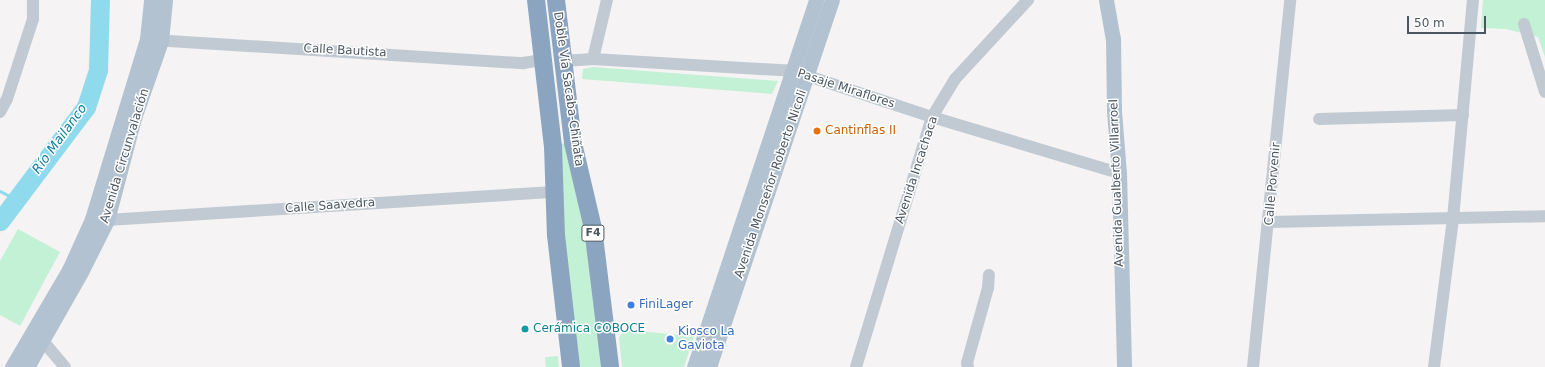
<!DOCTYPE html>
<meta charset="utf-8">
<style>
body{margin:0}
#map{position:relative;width:1545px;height:367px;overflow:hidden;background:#f5f3f3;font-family:"DejaVu Sans",sans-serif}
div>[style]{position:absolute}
.green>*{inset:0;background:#c3f1d5;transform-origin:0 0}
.sand>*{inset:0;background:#f5f0e5}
.stream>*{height:3px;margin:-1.5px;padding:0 1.5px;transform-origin:1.5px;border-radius:1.5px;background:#90daee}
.river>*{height:19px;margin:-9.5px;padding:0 9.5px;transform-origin:9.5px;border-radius:9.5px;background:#90daee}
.minor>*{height:12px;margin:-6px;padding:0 6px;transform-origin:6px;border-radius:6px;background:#c1cad2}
.major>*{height:15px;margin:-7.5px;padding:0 7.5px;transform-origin:7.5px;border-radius:7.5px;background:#b3c2d1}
.highway>*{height:18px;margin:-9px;padding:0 9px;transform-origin:9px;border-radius:9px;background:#8ba5c1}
.dots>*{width:11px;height:11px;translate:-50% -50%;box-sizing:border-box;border:2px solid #fff;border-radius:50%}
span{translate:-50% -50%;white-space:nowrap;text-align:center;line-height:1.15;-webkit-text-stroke:3px #fff;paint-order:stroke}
.shield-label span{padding:1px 3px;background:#fff;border:1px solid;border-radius:3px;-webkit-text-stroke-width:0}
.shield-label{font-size:11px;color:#4a5661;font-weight:700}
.street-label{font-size:12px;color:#4a5661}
.food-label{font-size:12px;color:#c56008}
.left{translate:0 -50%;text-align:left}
.shop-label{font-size:12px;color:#366cbe}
.culture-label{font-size:12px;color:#0d838f}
.water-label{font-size:13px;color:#0c7c9b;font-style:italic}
.scale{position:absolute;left:1407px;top:16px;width:79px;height:18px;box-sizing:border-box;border:2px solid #4a5661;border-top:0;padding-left:5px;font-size:12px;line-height:14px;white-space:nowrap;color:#4a5661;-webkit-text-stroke:3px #fff;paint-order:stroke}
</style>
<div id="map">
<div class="green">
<i style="clip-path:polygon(1483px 0,1545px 0,1545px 57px,1538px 37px,1506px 29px,1481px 28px)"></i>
<i style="clip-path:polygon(593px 67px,778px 81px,772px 94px,582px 79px,583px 69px)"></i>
<i style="clip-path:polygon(566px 143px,587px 232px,604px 367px,578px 367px,562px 242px,561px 144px)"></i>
<i style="clip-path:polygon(18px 229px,60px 252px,20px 326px,0 315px,0 261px)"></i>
<i style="clip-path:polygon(625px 330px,694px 336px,684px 367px,622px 367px,619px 337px)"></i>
<i style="left:558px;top:356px;width:11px;height:13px;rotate:85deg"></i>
</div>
<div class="sand">
<i style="clip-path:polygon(91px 0,107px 0,108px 38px,104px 69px,97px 95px,85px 119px,0 235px,0 210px,79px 102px,86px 74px,93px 24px)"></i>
</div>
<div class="stream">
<i style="left:0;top:191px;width:19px;rotate:28deg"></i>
</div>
<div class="river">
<i style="left:0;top:221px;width:143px;rotate:-53deg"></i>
<i style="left:86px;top:107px;width:39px;rotate:-72deg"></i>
<i style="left:98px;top:70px;width:70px;rotate:-88.4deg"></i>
</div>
<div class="minor">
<i style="left:1524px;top:24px;width:71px;rotate:72.8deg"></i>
<i style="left:153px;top:40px;width:371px;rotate:3.6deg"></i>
<i style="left:523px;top:63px;width:20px;rotate:-9deg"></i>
<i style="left:593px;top:59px;width:61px;rotate:-76.7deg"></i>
<i style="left:564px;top:61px;width:29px;rotate:-4deg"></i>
<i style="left:593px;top:59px;width:200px;rotate:3.4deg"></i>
<i style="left:793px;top:71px;width:146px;rotate:18.3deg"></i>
<i style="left:932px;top:117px;width:195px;rotate:16.7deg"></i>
<i style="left:0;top:112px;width:15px;rotate:-62deg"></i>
<i style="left:7px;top:99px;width:84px;rotate:-72deg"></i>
<i style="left:33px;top:19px;width:19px;rotate:-90deg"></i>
<i style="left:1319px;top:119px;width:144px;rotate:-1.6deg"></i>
<i style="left:107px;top:220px;width:448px;rotate:-3.6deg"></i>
<i style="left:1269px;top:222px;width:276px;rotate:-1.2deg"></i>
<i style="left:37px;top:334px;width:43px;rotate:49.7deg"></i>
<i style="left:856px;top:367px;width:261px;rotate:-73.1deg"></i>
<i style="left:932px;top:117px;width:44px;rotate:-58.8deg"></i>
<i style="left:955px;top:79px;width:108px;rotate:-47.3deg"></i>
<i style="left:968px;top:367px;width:4px;rotate:-104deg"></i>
<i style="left:967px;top:363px;width:78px;rotate:-74.4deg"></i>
<i style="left:988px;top:288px;width:13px;rotate:-86deg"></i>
<i style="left:1253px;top:367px;width:369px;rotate:-84.2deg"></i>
<i style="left:1434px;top:367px;width:149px;rotate:-82.7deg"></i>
<i style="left:1453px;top:219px;width:220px;rotate:-84.8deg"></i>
</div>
<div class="major">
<i style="left:1106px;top:0;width:39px;rotate:80deg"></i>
<i style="left:1113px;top:38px;width:73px;rotate:89.2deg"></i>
<i style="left:1114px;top:111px;width:62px;rotate:85.4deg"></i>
<i style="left:1119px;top:173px;width:194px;rotate:88.5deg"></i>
<i style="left:12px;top:367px;width:113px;rotate:-59.6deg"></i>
<i style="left:69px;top:270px;width:56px;rotate:-65.7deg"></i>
<i style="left:92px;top:219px;width:188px;rotate:-73deg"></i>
<i style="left:147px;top:39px;width:39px;rotate:-84deg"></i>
<i style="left:27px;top:367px;width:109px;rotate:-60.4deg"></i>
<i style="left:81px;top:272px;width:58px;rotate:-63.4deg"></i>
<i style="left:107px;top:220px;width:106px;rotate:-75.2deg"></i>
<i style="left:134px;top:118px;width:82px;rotate:-70.7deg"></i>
<i style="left:161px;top:41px;width:41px;rotate:-84.4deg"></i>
<i style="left:694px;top:367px;width:387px;rotate:-71.6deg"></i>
<i style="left:709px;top:367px;width:387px;rotate:-71.5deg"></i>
</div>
<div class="highway">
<i style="left:536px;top:0;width:147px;rotate:83.4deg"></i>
<i style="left:553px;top:146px;width:89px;rotate:88.1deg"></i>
<i style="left:556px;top:235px;width:133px;rotate:83.5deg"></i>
<i style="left:556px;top:0;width:144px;rotate:83.2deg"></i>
<i style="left:573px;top:143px;width:87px;rotate:76.8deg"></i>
<i style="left:593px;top:228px;width:140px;rotate:83deg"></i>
</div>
<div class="dots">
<i style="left:817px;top:131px;background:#e8710a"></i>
<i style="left:631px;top:305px;background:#3f7fe0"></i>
<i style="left:525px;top:329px;background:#0f9aa8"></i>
<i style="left:670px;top:339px;background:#3f7fe0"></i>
</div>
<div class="shield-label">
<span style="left:593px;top:233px">F4</span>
</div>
<div class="street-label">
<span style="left:345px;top:51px;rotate:3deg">Calle Bautista</span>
<span style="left:568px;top:89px;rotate:82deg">Doble Vía Sacaba-Chiñata</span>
<span style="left:846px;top:89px;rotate:18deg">Pasaje Miraflores</span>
<span style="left:125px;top:156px;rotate:-73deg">Avenida Circunvalación</span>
<span style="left:917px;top:170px;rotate:-72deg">Avenida Incachaca</span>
<span style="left:1117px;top:183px;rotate:-92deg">Avenida Gualberto Villarroel</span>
<span style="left:771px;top:184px;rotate:-71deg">Avenida Monseñor Roberto Nicoli</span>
<span style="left:1273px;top:184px;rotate:-85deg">Calle Porvenir</span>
<span style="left:330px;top:206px;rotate:-4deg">Calle Saavedra</span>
</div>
<div class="food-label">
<span class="left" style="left:825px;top:131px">Cantinflas II</span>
</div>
<div class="shop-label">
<span class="left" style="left:639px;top:305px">FiniLager</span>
<span class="left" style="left:678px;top:339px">Kiosco La<br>Gaviota</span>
</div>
<div class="culture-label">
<span class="left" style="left:533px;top:329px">Cerámica COBOCE</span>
</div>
<div class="water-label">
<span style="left:60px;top:139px;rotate:-54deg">Río Mailanco</span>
</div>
<div class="scale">50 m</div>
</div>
